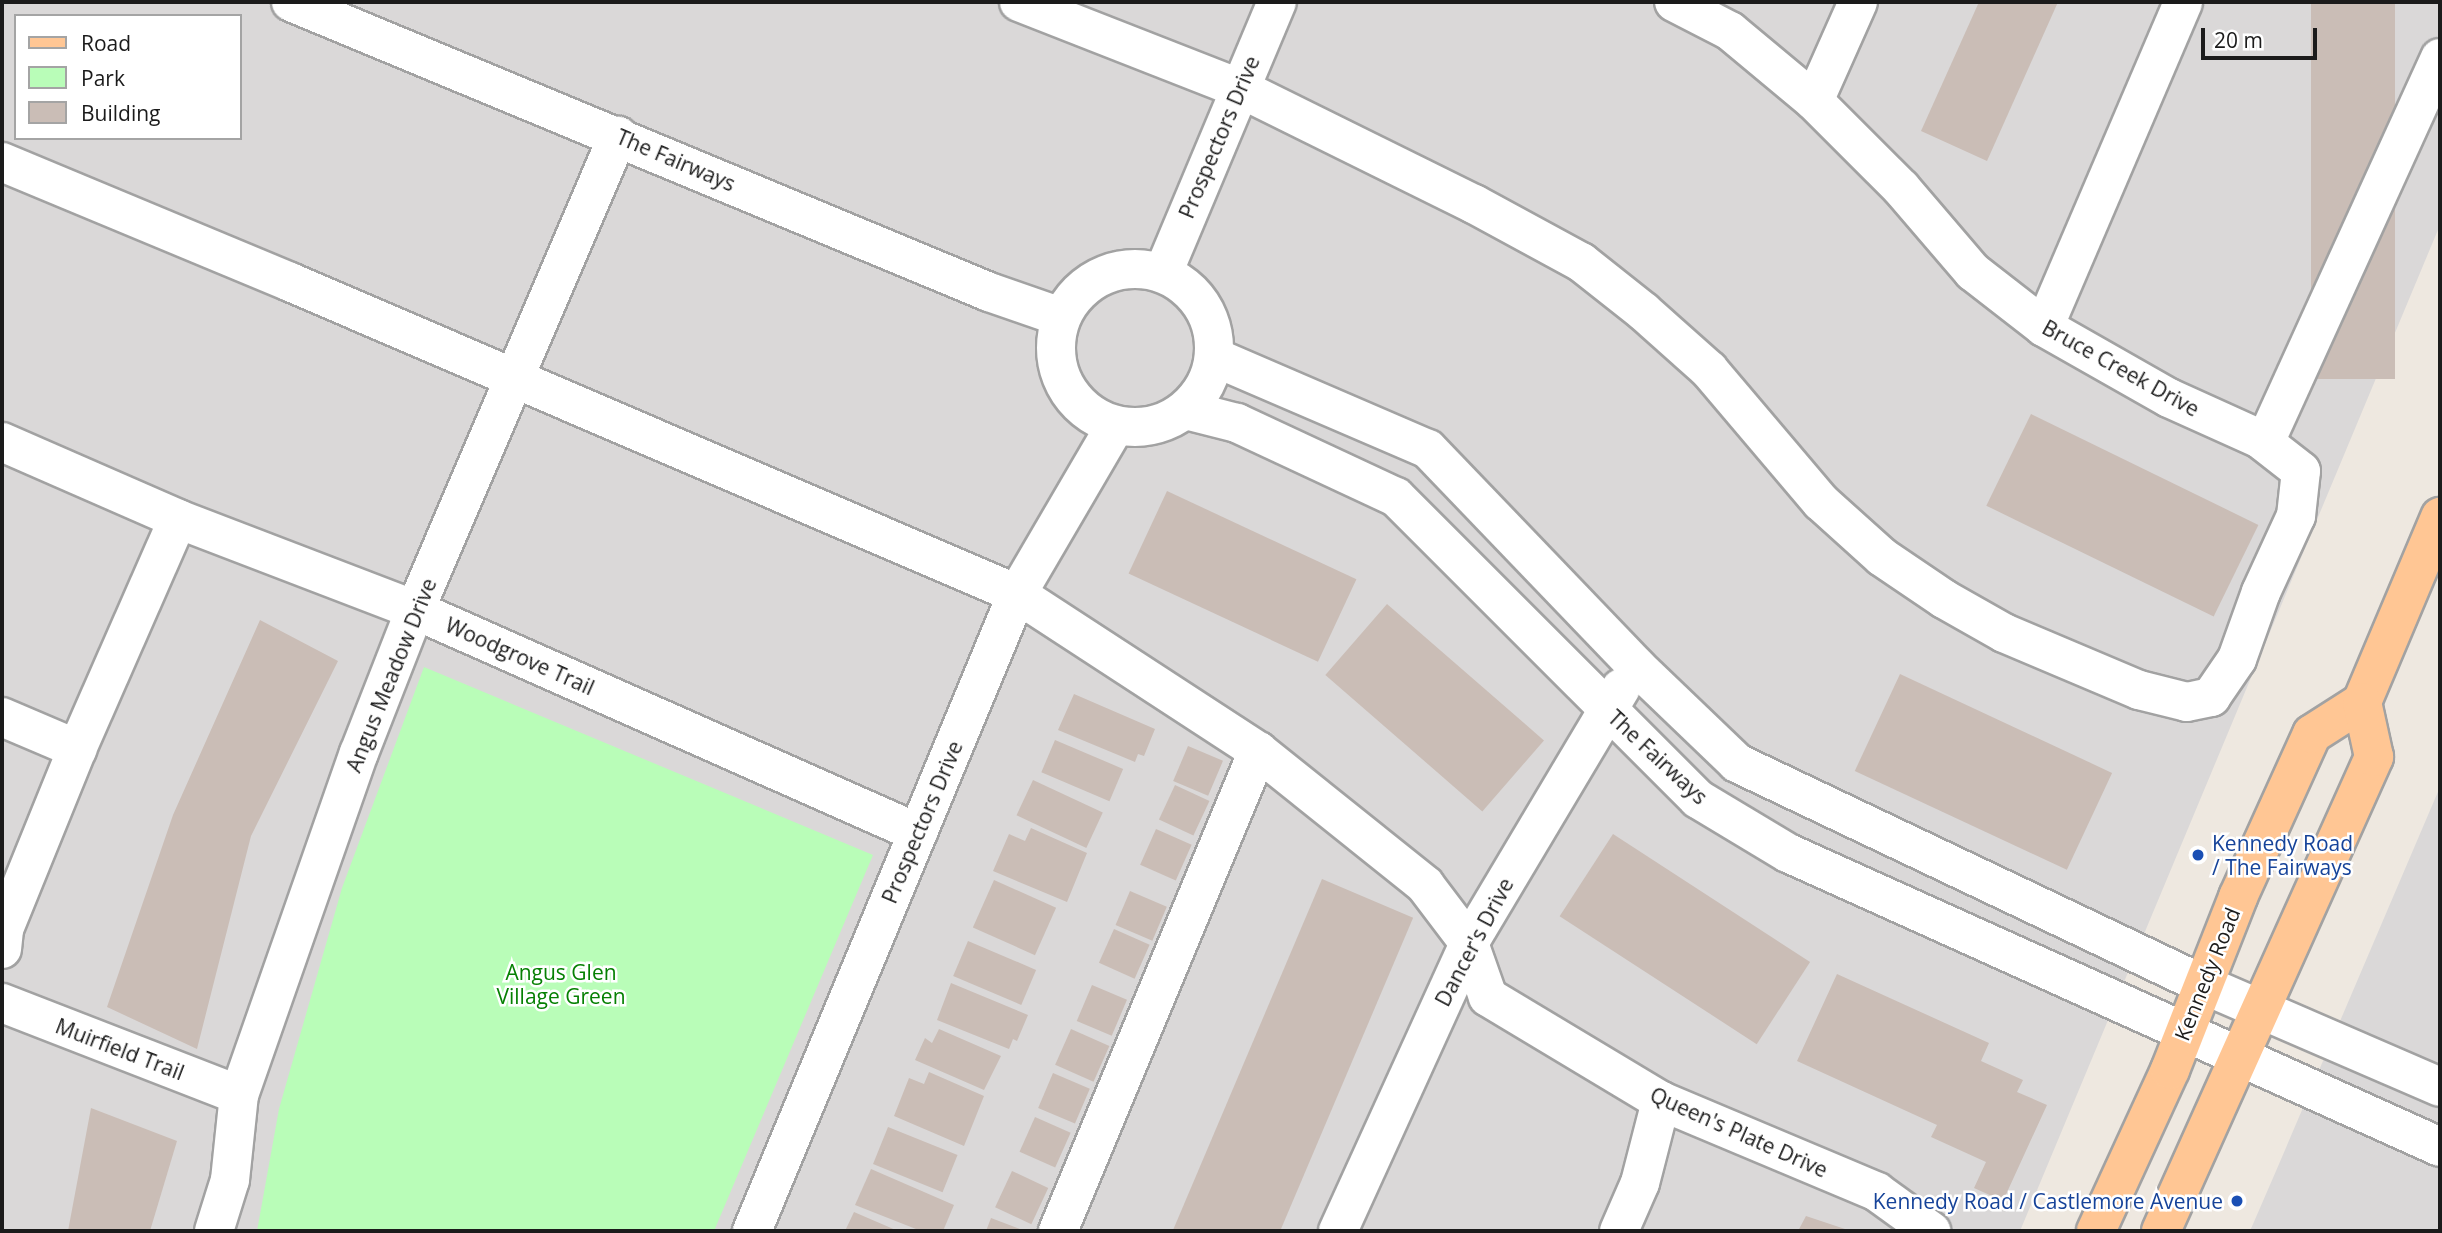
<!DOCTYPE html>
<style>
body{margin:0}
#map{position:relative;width:2442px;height:1233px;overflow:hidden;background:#eee8e0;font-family:"Open Sans",sans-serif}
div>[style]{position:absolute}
.residential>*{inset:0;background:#dad8d8}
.park>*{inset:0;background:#b9fdb8}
.building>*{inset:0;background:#cabdb6;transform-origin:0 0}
.roads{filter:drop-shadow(2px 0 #a2a2a2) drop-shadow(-2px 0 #a2a2a2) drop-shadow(0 2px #a2a2a2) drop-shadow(0 -2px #a2a2a2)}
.minor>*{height:38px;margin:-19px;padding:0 19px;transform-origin:19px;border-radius:19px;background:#fff}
.minor>.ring{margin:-19px;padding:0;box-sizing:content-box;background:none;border:38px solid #fff;border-radius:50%}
.major>*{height:38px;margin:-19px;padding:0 19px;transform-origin:19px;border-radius:19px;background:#ffc694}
.dots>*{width:19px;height:19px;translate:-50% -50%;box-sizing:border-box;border:4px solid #fff;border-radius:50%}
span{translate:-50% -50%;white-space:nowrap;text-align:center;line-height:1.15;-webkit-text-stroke:5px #fff;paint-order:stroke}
.street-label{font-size:21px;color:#1b1b1b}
.transit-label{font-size:21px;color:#164399}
.left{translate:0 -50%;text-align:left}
.right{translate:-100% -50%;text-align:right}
.park-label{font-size:21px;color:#068003}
.frame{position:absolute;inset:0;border:4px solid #1b1b1b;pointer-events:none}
.legend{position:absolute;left:14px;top:14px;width:228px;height:126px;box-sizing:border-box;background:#fff;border:2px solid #a4a4a4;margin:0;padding:9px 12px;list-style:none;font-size:21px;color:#1b1b1b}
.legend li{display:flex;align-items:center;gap:14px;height:35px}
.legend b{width:35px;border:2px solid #a4a4a4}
.scale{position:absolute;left:2201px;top:28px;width:116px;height:32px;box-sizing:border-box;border:4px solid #1b1b1b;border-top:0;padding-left:9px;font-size:21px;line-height:24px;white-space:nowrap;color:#1b1b1b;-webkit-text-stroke:5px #fff;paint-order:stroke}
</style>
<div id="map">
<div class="residential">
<i style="clip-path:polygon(evenodd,2px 2px,2440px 2px,2440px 225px,2020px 1231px,2px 1231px,2px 2px,16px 16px,240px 16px,240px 138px,16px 138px,16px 16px)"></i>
<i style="clip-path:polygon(2440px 787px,2440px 1231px,2250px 1231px,2276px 1171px)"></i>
</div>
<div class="park">
<i style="clip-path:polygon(424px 667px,873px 855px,714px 1231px,257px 1231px,279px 1109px,342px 888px)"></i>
</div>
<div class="building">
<i style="clip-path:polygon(1979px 2px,2058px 2px,1987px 161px,1921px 131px)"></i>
<i style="left:2311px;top:2px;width:84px;height:377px"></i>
<i style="left:2031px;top:414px;width:253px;height:102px;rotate:26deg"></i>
<i style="left:1167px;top:491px;width:209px;height:91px;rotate:25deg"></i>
<i style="left:1387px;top:604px;width:208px;height:94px;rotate:41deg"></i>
<i style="clip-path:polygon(260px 620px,338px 661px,251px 836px,197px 1049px,107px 1007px,173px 815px)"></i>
<i style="left:1900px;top:674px;width:234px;height:107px;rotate:25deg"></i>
<i style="clip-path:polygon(1074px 694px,1155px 729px,1144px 756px,1138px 754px,1135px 762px,1058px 730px)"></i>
<i style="left:1055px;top:740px;width:74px;height:35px;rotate:23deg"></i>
<i style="left:1188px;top:746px;width:38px;height:38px;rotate:23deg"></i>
<i style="left:1033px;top:780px;width:77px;height:39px;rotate:25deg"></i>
<i style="left:1175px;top:785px;width:38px;height:38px;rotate:25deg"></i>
<i style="clip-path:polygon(1031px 828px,1087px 853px,1067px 902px,993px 871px,1009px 834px,1025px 841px)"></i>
<i style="left:1156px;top:829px;width:39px;height:39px;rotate:24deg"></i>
<i style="left:1613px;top:834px;width:235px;height:98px;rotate:33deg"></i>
<i style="left:1322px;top:879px;width:99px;height:382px;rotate:23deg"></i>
<i style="left:994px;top:880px;width:68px;height:52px;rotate:24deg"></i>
<i style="left:1130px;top:891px;width:40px;height:37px;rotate:23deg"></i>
<i style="left:1114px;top:929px;width:39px;height:37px;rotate:24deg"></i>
<i style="left:968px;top:941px;width:74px;height:38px;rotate:23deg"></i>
<i style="clip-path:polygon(1837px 974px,1989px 1043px,1981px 1061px,2023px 1080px,2017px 1092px,2047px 1105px,2003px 1201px,1974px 1188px,1986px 1162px,1931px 1137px,1937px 1125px,1797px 1061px)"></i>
<i style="clip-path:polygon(951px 983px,1028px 1015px,1017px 1041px,1013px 1039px,1009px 1049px,937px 1020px)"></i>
<i style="left:1092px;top:985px;width:38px;height:39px;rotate:23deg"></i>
<i style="clip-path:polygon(939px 1029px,1001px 1056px,984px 1090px,915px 1060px,925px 1038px,932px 1043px)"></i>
<i style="left:1071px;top:1029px;width:42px;height:39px;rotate:24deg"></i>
<i style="clip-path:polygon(929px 1072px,984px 1096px,964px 1146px,894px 1116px,909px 1078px,924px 1084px)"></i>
<i style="left:1053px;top:1073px;width:40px;height:38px;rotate:23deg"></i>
<i style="clip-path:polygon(91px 1108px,177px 1141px,150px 1231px,68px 1231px)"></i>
<i style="left:1035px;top:1117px;width:39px;height:38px;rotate:24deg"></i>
<i style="left:888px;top:1127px;width:75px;height:40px;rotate:22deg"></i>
<i style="clip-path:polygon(871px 1169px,954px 1205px,943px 1231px,921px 1231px,855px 1205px)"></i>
<i style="left:1012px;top:1171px;width:40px;height:40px;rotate:25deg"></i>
<i style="clip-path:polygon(854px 1212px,898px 1231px,845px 1231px)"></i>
<i style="clip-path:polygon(1806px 1216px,1851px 1231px,1798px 1231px)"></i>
<i style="clip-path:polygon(991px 1218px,1025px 1231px,986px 1231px)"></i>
</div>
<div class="roads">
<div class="minor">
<i style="left:291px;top:2px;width:756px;rotate:22.56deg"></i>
<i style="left:989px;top:292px;width:76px;rotate:19.1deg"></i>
<i style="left:1019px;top:2px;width:236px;rotate:21.4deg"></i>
<i style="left:1239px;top:88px;width:262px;rotate:26.3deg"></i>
<i style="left:1474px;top:204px;width:122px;rotate:28.5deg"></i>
<i style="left:1581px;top:262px;width:80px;rotate:38.4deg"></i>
<i style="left:1644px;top:312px;width:87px;rotate:41.7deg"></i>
<i style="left:1709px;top:370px;width:173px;rotate:49.7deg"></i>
<i style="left:1821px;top:502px;width:82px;rotate:42deg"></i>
<i style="left:1882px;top:557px;width:75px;rotate:34.1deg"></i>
<i style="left:1944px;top:599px;width:69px;rotate:29.5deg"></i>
<i style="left:2004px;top:633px;width:147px;rotate:22.9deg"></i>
<i style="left:2139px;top:690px;width:49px;rotate:14deg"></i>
<i style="left:2187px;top:702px;width:25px;rotate:-12deg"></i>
<i style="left:2211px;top:697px;width:46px;rotate:-55.6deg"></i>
<i style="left:2237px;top:659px;width:71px;rotate:-70.3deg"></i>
<i style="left:2261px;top:592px;width:84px;rotate:-65.3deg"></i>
<i style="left:2296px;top:516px;width:45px;rotate:-83.7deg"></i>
<i style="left:2301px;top:471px;width:52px;rotate:-142deg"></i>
<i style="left:2260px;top:439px;width:100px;rotate:-155.7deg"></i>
<i style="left:2169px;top:398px;width:144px;rotate:-150.4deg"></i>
<i style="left:2044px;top:327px;width:90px;rotate:-142.2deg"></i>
<i style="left:1973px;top:272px;width:111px;rotate:-130.6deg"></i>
<i style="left:1901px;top:188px;width:123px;rotate:-135deg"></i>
<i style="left:1814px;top:101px;width:109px;rotate:-140.2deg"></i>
<i style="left:1730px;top:31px;width:63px;rotate:-152.6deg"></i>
<i style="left:1814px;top:101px;width:108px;rotate:-66deg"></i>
<i style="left:2px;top:162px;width:312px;rotate:22.6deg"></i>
<i style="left:290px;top:282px;width:791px;rotate:23.23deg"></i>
<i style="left:1017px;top:594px;width:288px;rotate:33.1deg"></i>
<i style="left:1258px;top:751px;width:214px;rotate:38.7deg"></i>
<i style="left:1425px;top:885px;width:73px;rotate:52.8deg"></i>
<i style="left:1469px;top:943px;width:57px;rotate:70.6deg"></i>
<i style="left:1488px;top:997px;width:202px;rotate:31deg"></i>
<i style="left:1661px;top:1101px;width:234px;rotate:22.8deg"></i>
<i style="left:1877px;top:1192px;width:67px;rotate:35.8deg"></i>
<i class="ring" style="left:1056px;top:269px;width:120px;height:120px"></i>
<i style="left:1163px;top:273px;width:294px;rotate:-67.2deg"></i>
<i style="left:2044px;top:327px;width:353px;rotate:-66.8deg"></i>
<i style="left:1214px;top:357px;width:233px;rotate:23.3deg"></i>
<i style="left:1428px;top:449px;width:301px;rotate:46.2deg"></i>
<i style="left:1636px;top:666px;width:140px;rotate:43.8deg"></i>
<i style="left:1737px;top:763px;width:515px;rotate:25.42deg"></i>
<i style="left:2202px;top:984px;width:259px;rotate:23.4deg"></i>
<i style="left:1186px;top:410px;width:53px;rotate:14.3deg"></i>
<i style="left:1237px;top:423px;width:175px;rotate:25deg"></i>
<i style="left:1396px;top:497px;width:427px;rotate:45deg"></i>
<i style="left:1698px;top:799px;width:105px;rotate:31deg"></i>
<i style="left:1788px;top:853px;width:715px;rotate:24.27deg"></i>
<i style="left:2px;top:442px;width:192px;rotate:23.6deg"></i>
<i style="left:178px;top:519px;width:254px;rotate:21deg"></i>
<i style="left:415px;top:610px;width:550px;rotate:23.91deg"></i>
<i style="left:2265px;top:442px;width:422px;rotate:-65.5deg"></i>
<i style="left:2px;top:717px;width:82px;rotate:23.1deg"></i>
<i style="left:2px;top:949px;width:20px;rotate:-84deg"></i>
<i style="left:4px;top:929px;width:194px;rotate:-67.9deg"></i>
<i style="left:77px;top:749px;width:251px;rotate:-66.3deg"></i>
<i style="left:2px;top:1003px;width:254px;rotate:21.2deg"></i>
<i style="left:214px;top:1231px;width:53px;rotate:-72.6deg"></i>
<i style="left:230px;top:1180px;width:85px;rotate:-84deg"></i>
<i style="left:239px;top:1095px;width:362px;rotate:-70.7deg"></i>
<i style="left:359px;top:753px;width:154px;rotate:-68.6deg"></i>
<i style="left:415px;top:610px;width:516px;rotate:-66.82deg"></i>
<i style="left:752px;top:1231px;width:690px;rotate:-67.41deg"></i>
<i style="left:1017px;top:594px;width:194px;rotate:-59.7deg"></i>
<i style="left:1058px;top:1231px;width:520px;rotate:-67.38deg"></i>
<i style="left:1338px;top:1231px;width:316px;rotate:-65.5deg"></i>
<i style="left:1469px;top:943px;width:297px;rotate:-59.2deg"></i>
<i style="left:1619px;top:1231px;width:52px;rotate:-66.4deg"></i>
<i style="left:1640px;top:1183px;width:85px;rotate:-75.6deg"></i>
</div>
<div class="major">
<i style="left:2096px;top:1231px;width:177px;rotate:-65.3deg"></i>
<i style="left:2170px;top:1070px;width:186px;rotate:-68.5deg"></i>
<i style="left:2238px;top:897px;width:179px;rotate:-65.6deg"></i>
<i style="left:2312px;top:734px;width:59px;rotate:-32.6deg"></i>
<i style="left:2362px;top:702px;width:201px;rotate:-67.1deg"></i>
<i style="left:2161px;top:1231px;width:520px;rotate:-65.8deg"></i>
<i style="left:2374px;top:757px;width:56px;rotate:-102.3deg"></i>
</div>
</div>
<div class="dots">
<i style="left:2198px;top:855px;background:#1a4fb4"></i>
<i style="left:2237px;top:1201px;background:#1a4fb4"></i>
</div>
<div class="street-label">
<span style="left:1219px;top:137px;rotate:-67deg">Prospectors Drive</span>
<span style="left:676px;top:160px;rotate:23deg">The Fairways</span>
<span style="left:2121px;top:368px;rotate:29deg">Bruce Creek Drive</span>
<span style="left:520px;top:656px;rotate:24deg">Woodgrove Trail</span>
<span style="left:391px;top:675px;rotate:-68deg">Angus Meadow Drive</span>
<span style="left:1658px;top:757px;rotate:43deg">The Fairways</span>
<span style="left:922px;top:822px;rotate:-67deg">Prospectors Drive</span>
<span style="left:1474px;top:942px;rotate:-62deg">Dancer's Drive</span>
<span style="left:2207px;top:974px;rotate:-68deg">Kennedy Road</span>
<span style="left:120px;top:1049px;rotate:21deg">Muirfield Trail</span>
<span style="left:1739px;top:1132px;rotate:24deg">Queen's Plate Drive</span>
</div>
<div class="transit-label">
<span class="left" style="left:2212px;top:855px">Kennedy Road<br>/ The Fairways</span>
<span class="right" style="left:2223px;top:1201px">Kennedy Road / Castlemore Avenue</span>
</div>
<div class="park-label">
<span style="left:561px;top:984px">Angus Glen<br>Village Green</span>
</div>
<div class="frame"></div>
<ul class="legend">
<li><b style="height:9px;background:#ffc694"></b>Road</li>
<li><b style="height:19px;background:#b9fdb8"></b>Park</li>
<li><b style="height:19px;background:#cabdb6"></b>Building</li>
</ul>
<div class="scale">20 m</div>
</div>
